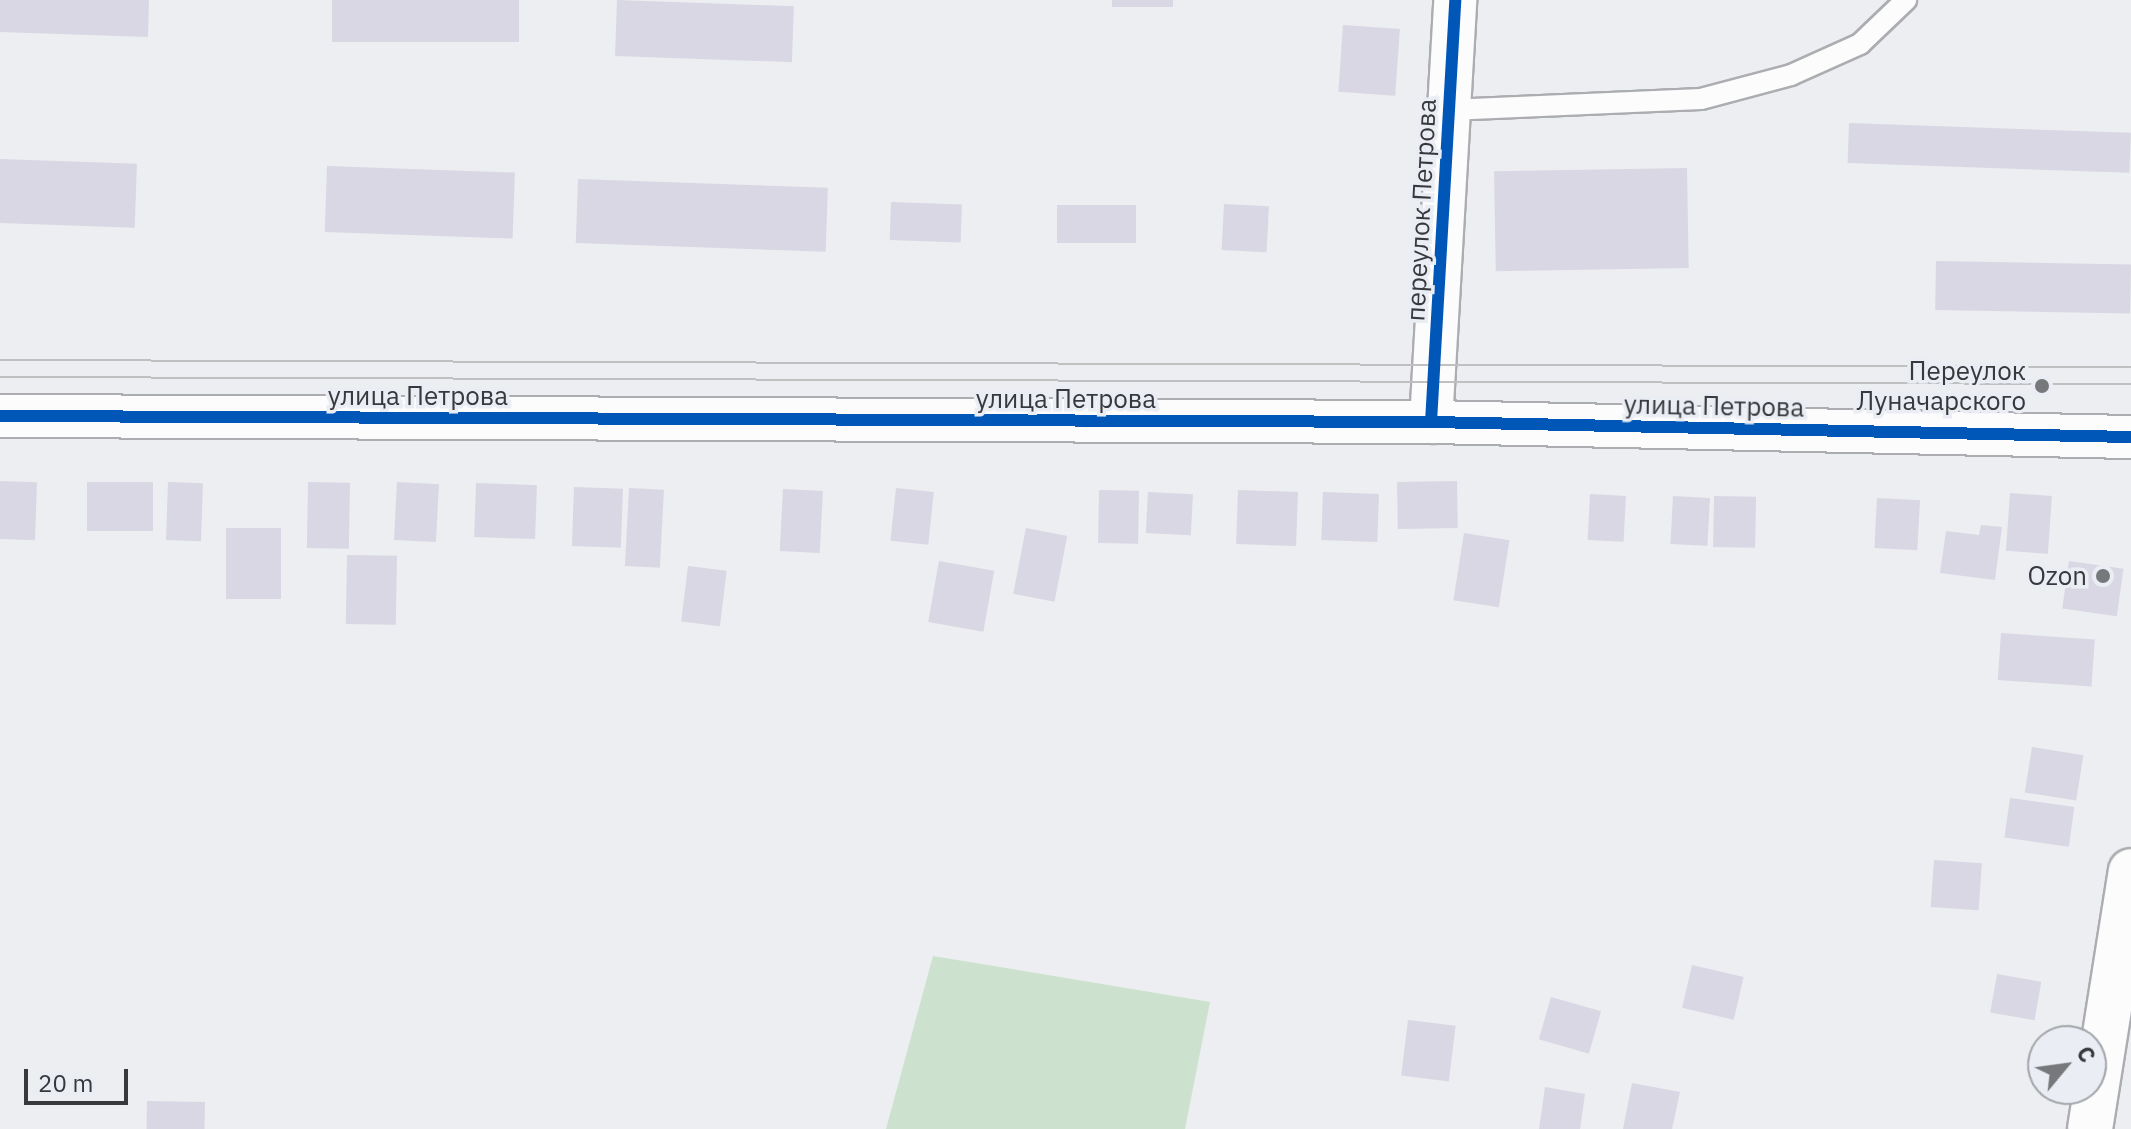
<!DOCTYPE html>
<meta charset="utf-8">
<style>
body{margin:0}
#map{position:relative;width:2131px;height:1129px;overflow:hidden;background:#eceef1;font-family:"IBM Plex Sans",sans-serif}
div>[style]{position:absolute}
.green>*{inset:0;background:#cce2cf}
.building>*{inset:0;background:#d9d7e3;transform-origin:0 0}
.roads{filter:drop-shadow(2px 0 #acadb0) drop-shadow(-2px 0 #acadb0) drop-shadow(0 2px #acadb0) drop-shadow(0 -2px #acadb0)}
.service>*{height:20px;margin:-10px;padding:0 10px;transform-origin:10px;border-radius:10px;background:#fcfcfd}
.minor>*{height:42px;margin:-21px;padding:0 21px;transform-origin:21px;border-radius:21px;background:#fcfcfd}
.tertiary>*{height:44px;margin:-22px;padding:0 22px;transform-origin:22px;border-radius:22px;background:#fcfcfd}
.tram>*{height:2px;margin:-1px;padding:0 1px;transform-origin:1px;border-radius:1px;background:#c0c0c1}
.cycleway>*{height:12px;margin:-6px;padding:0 6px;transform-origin:6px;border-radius:6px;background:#0057b8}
.dots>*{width:22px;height:22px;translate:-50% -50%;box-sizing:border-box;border:4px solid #eaedf3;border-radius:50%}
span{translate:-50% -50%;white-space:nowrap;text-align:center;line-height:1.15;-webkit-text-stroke:7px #eaedf3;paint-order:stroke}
.street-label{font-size:26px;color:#38393c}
.poi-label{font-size:26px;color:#38393c}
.right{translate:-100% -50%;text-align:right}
.north{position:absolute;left:2027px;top:1025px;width:80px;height:80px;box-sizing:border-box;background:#eaedf3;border:2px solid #a3a5aa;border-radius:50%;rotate:61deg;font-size:22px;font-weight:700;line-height:32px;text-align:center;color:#38393c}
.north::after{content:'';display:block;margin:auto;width:28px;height:36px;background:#77787b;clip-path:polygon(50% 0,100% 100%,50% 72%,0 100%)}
.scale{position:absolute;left:24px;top:1069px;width:104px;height:36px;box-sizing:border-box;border:4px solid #38393c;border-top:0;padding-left:10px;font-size:24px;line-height:28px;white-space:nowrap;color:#38393c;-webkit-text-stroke:6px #eaedf3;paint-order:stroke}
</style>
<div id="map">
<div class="green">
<i style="clip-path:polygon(933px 956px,1210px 1002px,1185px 1129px,886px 1129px)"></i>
</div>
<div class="building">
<i style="clip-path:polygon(0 0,149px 0,148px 37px,0 32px)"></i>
<i style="left:332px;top:0;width:187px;height:42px"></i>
<i style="left:617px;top:0;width:177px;height:56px;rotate:2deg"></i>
<i style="left:1112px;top:0;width:61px;height:7px"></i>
<i style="left:1343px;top:25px;width:57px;height:67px;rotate:4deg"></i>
<i style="left:1849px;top:123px;width:282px;height:40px;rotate:2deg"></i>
<i style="left:0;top:159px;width:137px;height:64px;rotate:2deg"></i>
<i style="left:327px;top:166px;width:188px;height:66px;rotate:2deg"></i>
<i style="left:1687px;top:168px;width:100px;height:193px;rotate:89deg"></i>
<i style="left:578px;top:179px;width:250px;height:64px;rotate:2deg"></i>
<i style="left:891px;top:202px;width:71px;height:38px;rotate:2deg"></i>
<i style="left:1224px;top:204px;width:45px;height:46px;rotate:3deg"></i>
<i style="left:1136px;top:205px;width:38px;height:79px;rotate:90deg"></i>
<i style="left:1936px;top:261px;width:195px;height:49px;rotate:1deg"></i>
<i style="left:0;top:481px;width:37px;height:58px;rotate:2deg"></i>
<i style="left:1457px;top:481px;width:47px;height:60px;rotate:89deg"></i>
<i style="left:87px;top:482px;width:66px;height:49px"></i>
<i style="left:168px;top:482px;width:35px;height:58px;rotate:2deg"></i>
<i style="left:308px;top:482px;width:42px;height:66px;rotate:1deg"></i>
<i style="left:397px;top:482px;width:42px;height:58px;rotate:3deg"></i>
<i style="left:476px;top:483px;width:61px;height:54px;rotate:2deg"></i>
<i style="left:574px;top:487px;width:49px;height:59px;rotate:2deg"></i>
<i style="left:629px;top:488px;width:35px;height:78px;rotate:3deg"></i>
<i style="left:896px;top:488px;width:38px;height:53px;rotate:6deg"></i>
<i style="left:783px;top:489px;width:40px;height:62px;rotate:3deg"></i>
<i style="left:1099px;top:490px;width:40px;height:53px;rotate:1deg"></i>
<i style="left:1238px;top:490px;width:60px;height:54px;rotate:2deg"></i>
<i style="left:1148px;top:492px;width:45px;height:41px;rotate:3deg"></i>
<i style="left:1323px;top:492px;width:56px;height:48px;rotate:2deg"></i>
<i style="left:2010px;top:493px;width:42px;height:58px;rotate:4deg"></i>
<i style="left:1590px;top:494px;width:36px;height:46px;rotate:3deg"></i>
<i style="left:1673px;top:496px;width:37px;height:48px;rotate:3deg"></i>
<i style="left:1714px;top:496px;width:42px;height:51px;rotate:1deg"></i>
<i style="left:1877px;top:498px;width:43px;height:50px;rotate:3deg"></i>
<i style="clip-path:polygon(1981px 525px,2002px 527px,1995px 580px,1940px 573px,1946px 531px,1979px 535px)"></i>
<i style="left:226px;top:528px;width:55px;height:71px"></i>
<i style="left:1026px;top:528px;width:42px;height:67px;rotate:11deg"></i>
<i style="left:1464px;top:533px;width:46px;height:68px;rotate:9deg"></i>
<i style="left:347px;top:555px;width:50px;height:69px;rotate:1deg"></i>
<i style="left:939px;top:561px;width:56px;height:62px;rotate:10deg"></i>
<i style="left:2069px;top:561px;width:55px;height:48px;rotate:8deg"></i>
<i style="left:688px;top:566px;width:39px;height:56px;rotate:7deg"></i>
<i style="left:2001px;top:633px;width:94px;height:47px;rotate:4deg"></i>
<i style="left:2032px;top:747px;width:52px;height:46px;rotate:9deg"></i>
<i style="left:2010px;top:798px;width:65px;height:40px;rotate:8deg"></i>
<i style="left:1934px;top:860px;width:48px;height:47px;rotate:4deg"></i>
<i style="left:1692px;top:965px;width:53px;height:44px;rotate:13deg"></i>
<i style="left:1997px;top:974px;width:45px;height:39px;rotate:10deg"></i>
<i style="left:1551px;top:997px;width:52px;height:44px;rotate:16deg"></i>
<i style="left:1408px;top:1020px;width:48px;height:56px;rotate:7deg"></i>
<i style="clip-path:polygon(1632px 1083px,1680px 1092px,1672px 1129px,1623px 1129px)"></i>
<i style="clip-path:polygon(1545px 1087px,1585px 1094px,1580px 1129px,1539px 1129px)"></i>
<i style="left:147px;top:1101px;width:58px;height:28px;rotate:1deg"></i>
</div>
<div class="roads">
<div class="service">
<i style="left:1449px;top:110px;width:252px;rotate:-2.5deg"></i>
<i style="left:1701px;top:99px;width:93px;rotate:-14.9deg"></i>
<i style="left:1791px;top:75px;width:76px;rotate:-24.2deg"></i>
<i style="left:1860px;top:44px;width:64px;rotate:-43.7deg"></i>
</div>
<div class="minor">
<i style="left:0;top:416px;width:1431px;rotate:0.24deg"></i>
<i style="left:1431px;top:422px;width:700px;rotate:1.23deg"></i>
<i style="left:1431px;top:422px;width:423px;rotate:-86.7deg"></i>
</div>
<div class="tertiary">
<i style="left:2090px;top:1129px;width:261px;rotate:-81deg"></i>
</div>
</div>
<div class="tram">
<i style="left:0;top:360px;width:2131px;rotate:0.19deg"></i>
<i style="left:0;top:377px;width:2131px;rotate:0.19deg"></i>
</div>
<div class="cycleway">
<i style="left:0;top:416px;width:1431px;rotate:0.24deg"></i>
<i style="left:1431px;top:422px;width:700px;rotate:1.23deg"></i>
<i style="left:1431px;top:422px;width:423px;rotate:-86.7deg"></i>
</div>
<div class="dots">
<i style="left:2042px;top:386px;background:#77787b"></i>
<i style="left:2103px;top:576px;background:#77787b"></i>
</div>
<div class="street-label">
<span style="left:1421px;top:210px;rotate:-87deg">переулок Петрова</span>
<span style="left:418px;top:396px">улица Петрова</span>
<span style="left:1066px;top:399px">улица Петрова</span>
<span style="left:1714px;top:406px;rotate:1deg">улица Петрова</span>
</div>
<div class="poi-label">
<span class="right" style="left:2026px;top:386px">Переулок<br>Луначарского</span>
<span class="right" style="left:2087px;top:576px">Ozon</span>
</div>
<div class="north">С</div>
<div class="scale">20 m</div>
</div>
